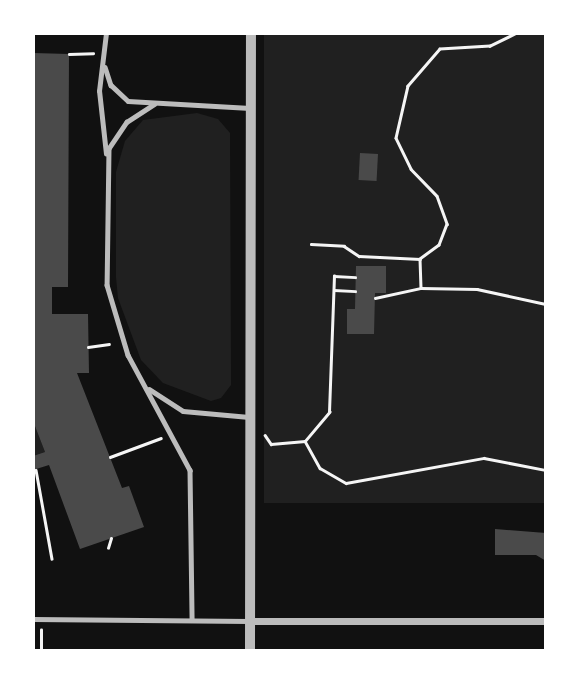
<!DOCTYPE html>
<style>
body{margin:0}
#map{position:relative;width:579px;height:684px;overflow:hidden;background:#111;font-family:Helvetica,sans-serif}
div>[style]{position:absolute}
.green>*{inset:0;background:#202020;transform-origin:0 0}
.building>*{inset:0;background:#4a4a4a;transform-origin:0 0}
.path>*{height:2.5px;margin:-1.25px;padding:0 1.25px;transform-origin:1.25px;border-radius:1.25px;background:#f5f5f5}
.service>*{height:4.5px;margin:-2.25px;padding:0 2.25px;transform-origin:2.25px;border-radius:2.25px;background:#bcbcbc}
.minor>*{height:7px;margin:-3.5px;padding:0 3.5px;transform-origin:3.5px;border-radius:3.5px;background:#bcbcbc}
.tertiary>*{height:10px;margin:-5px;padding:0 5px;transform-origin:5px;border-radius:5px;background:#bcbcbc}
span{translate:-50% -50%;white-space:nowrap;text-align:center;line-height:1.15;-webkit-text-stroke:7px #fff;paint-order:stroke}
.frame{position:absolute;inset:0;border:35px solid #fff;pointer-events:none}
</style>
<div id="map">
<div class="green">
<i style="left:264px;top:33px;width:282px;height:470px"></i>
<i style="clip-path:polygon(197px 113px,218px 119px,230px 133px,231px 385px,221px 398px,211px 401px,163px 383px,141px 360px,118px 298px,116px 277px,116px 172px,125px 141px,143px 120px)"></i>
<i style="clip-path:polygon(33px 421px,45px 452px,33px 456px)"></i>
</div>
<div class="building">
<i style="clip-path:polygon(33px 53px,69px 54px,68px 287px,52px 287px,52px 314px,88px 314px,89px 373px,77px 373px,122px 488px,129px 486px,144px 527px,80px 549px,49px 465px,33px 470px,33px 456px,45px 452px,33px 421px)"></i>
<i style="left:360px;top:153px;width:18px;height:27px;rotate:3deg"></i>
<i style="clip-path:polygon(356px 266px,386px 266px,386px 293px,375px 293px,374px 334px,347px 334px,347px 309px,355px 309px)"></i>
<i style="clip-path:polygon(495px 529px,546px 533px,546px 561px,536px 555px,495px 555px)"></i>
</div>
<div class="path">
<i style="left:517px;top:33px;width:30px;rotate:154deg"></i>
<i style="left:490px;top:46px;width:50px;rotate:176.6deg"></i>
<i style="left:440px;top:49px;width:49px;rotate:130.9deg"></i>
<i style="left:408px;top:86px;width:53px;rotate:103deg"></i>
<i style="left:396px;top:138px;width:34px;rotate:64deg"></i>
<i style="left:411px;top:169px;width:37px;rotate:46deg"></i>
<i style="left:437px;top:196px;width:30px;rotate:70deg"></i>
<i style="left:447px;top:224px;width:22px;rotate:111deg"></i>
<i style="left:439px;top:245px;width:24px;rotate:144deg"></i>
<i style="left:420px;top:259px;width:29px;rotate:88deg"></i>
<i style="left:421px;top:288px;width:56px;rotate:1deg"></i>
<i style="left:477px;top:289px;width:71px;rotate:12.3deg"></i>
<i style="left:69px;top:54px;width:24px;rotate:-2deg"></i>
<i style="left:311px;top:244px;width:33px;rotate:3deg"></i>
<i style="left:344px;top:246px;width:18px;rotate:34deg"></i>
<i style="left:359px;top:256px;width:61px;rotate:2.8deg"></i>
<i style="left:334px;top:290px;width:21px;rotate:3deg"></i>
<i style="left:375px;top:298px;width:47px;rotate:-12.3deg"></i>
<i style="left:88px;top:347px;width:21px;rotate:-8deg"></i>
<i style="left:265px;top:435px;width:11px;rotate:56deg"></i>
<i style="left:271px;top:444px;width:34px;rotate:-5deg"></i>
<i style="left:305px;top:441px;width:31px;rotate:61deg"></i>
<i style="left:320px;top:468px;width:30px;rotate:30deg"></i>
<i style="left:346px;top:483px;width:140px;rotate:-10.3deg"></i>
<i style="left:484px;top:458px;width:63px;rotate:11deg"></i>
<i style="left:305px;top:441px;width:38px;rotate:-50deg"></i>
<i style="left:329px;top:412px;width:136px;rotate:-87.9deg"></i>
<i style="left:334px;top:276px;width:21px;rotate:3deg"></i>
<i style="left:110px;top:457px;width:54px;rotate:-20.4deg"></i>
<i style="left:36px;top:470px;width:90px;rotate:79.8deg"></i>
<i style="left:108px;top:548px;width:10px;rotate:-73deg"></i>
<i style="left:41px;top:651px;width:21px;rotate:-90deg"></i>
</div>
<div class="service">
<i style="left:105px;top:67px;width:19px;rotate:72deg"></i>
<i style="left:111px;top:85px;width:23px;rotate:43deg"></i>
<i style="left:128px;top:101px;width:122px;rotate:3.3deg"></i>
<i style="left:155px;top:104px;width:33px;rotate:147deg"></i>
<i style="left:127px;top:122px;width:32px;rotate:124deg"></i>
<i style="left:109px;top:149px;width:136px;rotate:90.8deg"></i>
<i style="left:107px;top:285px;width:73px;rotate:73.3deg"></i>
<i style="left:128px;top:355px;width:131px;rotate:61.7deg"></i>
<i style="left:190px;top:470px;width:150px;rotate:89.2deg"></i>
<i style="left:106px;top:154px;width:63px;rotate:-96.3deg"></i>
<i style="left:99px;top:91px;width:58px;rotate:-83.1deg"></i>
<i style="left:149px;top:389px;width:40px;rotate:32.9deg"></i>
<i style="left:183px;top:411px;width:66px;rotate:5.2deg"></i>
<i style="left:33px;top:619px;width:216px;rotate:0.5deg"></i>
</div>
<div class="minor">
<i style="left:250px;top:621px;width:296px"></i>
</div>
<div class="tertiary">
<i style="left:250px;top:651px;width:618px;rotate:-89.91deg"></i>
</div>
<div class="frame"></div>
</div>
